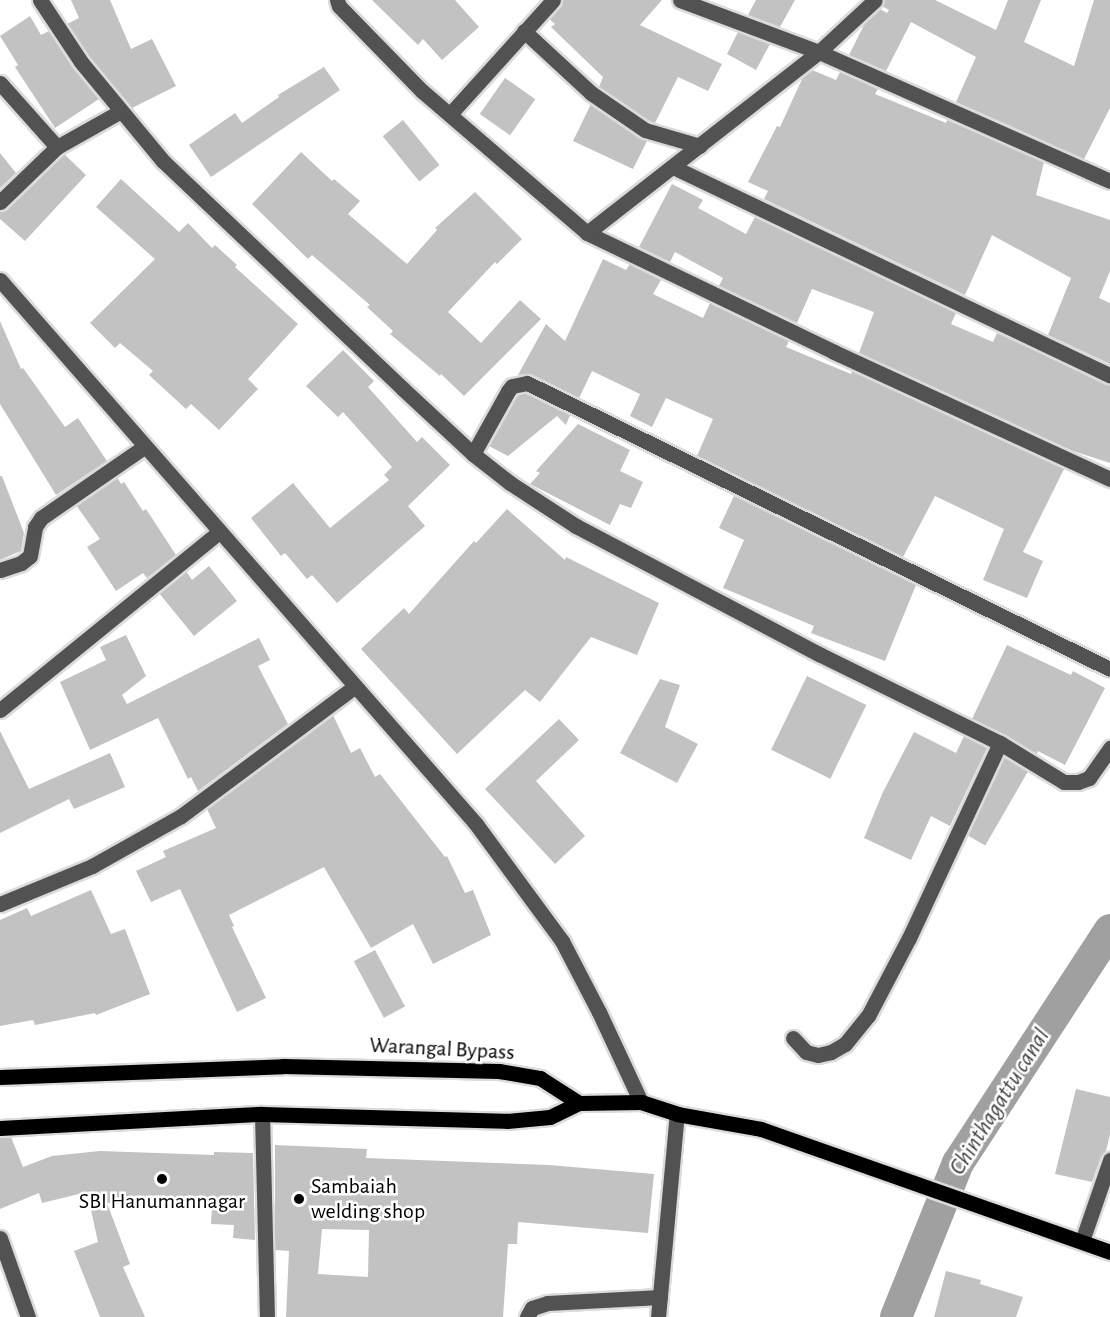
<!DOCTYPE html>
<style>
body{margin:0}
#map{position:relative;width:1110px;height:1317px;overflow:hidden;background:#fff;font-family:"Alegreya Sans",sans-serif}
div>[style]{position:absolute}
.canal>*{height:32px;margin:-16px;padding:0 16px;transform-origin:16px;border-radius:16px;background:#a0a0a0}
.building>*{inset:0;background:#c2c2c2;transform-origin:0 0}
.roads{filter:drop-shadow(2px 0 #dbdbdb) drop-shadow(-2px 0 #dbdbdb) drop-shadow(0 2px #dbdbdb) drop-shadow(0 -2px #dbdbdb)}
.minor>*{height:15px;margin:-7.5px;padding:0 7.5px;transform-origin:7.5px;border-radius:7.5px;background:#525252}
.major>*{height:15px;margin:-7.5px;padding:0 7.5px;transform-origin:7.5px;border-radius:7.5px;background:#000}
.dots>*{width:16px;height:16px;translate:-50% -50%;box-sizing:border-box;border:3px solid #fff;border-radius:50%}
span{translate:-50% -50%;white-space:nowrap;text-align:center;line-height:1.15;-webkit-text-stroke:5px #fff;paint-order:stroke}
.street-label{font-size:22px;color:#000}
.poi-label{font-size:22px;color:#000}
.left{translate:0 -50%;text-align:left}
.water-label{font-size:24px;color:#414141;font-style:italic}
</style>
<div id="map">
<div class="canal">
<i style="left:896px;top:1317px;width:166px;rotate:-68.1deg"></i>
<i style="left:958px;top:1163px;width:278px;rotate:-56.9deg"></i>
</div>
<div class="building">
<i style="clip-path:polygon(71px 0,110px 0,131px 49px,152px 39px,176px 86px,132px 108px,89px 56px,67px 24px,79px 18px)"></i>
<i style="clip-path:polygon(372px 0,455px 0,479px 27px,442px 60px,423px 39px,418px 45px)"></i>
<i style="clip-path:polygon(562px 0,662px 0,640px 25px,722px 64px,708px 91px,678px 77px,655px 123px,649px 121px,599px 87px,603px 77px,551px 27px,555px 24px,549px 19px)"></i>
<i style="clip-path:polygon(756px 0,795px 0,780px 27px,748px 15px)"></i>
<i style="clip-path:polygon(885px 0,935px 0,996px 30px,1008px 0,1041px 0,1024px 42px,1074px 66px,1094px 0,1110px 0,1110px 108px,1084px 159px,956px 102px,976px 57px,911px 22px,886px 71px,849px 55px,865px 23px,880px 9px,887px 13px,889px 10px,882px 6px)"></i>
<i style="clip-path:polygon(30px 16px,41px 35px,49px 31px,73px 68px,99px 99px,55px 128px,15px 67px,18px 65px,0 36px)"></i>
<i style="clip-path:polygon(738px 32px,770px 44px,756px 70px,727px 54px)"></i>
<i style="clip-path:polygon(324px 67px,340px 90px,211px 177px,189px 145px,235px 113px,242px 123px,279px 97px,278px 95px)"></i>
<i style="clip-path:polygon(812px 70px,836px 80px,840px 72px,878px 89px,875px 94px,946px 123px,947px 120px,1044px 162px,1036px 195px,1110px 220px,1110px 271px,1099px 298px,1110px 303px,1110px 364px,1048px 335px,1071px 278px,992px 235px,965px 295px,764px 199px,768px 191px,748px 182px,777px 126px,780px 127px,803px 77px)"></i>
<i style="left:505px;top:78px;width:37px;height:44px;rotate:35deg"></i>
<i style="clip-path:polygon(591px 104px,647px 141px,633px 169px,573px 141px)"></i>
<i style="left:403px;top:120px;width:58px;height:26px;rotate:51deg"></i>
<i style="clip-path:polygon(301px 152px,332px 181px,334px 179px,360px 201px,348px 214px,407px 264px,437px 230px,435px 228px,475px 192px,522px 239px,497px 264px,495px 262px,448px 312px,481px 343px,520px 300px,541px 319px,464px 396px,441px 374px,440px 376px,390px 334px,393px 331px,367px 307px,370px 305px,312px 255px,308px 259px,252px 204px)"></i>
<i style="clip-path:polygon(0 153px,16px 173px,0 188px)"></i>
<i style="clip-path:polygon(64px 154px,86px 175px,25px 241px,0 219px,0 212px,7px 209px)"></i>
<i style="clip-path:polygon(121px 179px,179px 232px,188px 223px,212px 248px,215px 245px,237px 265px,235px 267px,298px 324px,248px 379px,258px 389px,219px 430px,191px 404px,186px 409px,149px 375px,153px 371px,120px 343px,115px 348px,90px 323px,155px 259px,96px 207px)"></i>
<i style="clip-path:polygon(672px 184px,703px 200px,698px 208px,746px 234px,755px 217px,956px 313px,951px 324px,993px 342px,997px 333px,1110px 385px,1110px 463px,1073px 451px,859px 353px,874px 312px,812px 289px,797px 323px,719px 286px,723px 278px,675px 252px,670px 262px,639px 247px)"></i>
<i style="clip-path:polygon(603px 259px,626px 270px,630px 264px,661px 280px,653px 294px,703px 318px,710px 303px,789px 341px,786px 347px,851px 374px,852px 371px,1064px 469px,1023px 552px,1043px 561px,1027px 598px,983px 580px,1004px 529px,935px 496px,903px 557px,697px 456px,713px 419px,666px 398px,652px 427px,630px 416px,640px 394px,592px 371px,579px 398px,531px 374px,518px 375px,546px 324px,565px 341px)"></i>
<i style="clip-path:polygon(0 321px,21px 369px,23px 368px,65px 427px,78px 418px,107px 461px,56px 495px,0 404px)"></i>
<i style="clip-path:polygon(343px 350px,374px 381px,368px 387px,417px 442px,422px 437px,450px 465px,408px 506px,425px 526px,337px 603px,312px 575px,307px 579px,285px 553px,281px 556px,251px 518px,293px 483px,330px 528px,389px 480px,384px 475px,392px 467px,343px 412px,338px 417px,306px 386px)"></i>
<i style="clip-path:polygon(526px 393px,570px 415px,566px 425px,557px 416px,508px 456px,489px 446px,516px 396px)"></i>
<i style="clip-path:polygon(578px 424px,630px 450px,620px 471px,643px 482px,631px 508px,620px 504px,610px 525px,530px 484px,540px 473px,536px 471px)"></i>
<i style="clip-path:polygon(0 476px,2px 476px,24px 533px,21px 551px,0 560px)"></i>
<i style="clip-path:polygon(117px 477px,121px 484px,124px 482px,143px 511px,146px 509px,176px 555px,147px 578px,143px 573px,116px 591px,87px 547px,100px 539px,76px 505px)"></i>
<i style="clip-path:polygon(734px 496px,916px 585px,885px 661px,811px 633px,814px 626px,723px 588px,744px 540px,719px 528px)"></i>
<i style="clip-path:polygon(507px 509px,565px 560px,566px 557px,659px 603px,637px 655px,591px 637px,540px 702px,525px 690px,457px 754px,361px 649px,404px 608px,409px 614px,474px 541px,476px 543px)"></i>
<i style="clip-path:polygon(209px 566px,237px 601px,194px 636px,159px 593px,186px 571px,192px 580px)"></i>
<i style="clip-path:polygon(126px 635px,146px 676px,122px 695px,127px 704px,259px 638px,270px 660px,258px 666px,288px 724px,198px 791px,191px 777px,188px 779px,158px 718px,90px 750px,60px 682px,106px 660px,100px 647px)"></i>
<i style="clip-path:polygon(1007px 645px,1071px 675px,1073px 671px,1105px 688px,1065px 765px,1038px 751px,1037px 754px,972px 719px)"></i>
<i style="left:807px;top:676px;width:66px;height:82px;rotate:26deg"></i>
<i style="clip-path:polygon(660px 679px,680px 685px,665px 727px,698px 744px,677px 783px,620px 753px)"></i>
<i style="clip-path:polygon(333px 715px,351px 753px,360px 748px,375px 777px,380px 774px,445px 857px,447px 856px,465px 893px,473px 890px,491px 935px,433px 964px,413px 924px,371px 948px,324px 867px,229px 915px,234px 926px,232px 927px,266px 998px,237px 1012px,180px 889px,151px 902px,136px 871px,166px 857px,163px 851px,216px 828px,207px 809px)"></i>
<i style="clip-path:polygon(559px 719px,579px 740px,536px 781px,585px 836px,555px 864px,485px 789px)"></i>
<i style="clip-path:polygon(0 731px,29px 789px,110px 753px,125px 787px,74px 809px,69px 799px,0 833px)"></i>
<i style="clip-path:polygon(914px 732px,956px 753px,964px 736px,987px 748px,950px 826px,931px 816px,911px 860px,864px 838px,883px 792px)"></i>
<i style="left:1004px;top:757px;width:28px;height:86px;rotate:30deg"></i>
<i style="clip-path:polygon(91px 890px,111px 934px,125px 929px,150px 994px,96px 1015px,95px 1013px,35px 1025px,33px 1020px,0 1026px,0 920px,27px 908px,31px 916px)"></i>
<i style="left:375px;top:950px;width:64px;height:24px;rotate:62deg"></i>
<i style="clip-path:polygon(1076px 1089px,1110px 1097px,1110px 1134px,1106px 1151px,1101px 1157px,1092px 1182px,1055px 1174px)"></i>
<i style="clip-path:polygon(11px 1137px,23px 1167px,52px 1156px,100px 1151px,214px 1155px,214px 1152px,253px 1153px,255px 1240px,233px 1238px,234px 1225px,211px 1224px,212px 1207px,107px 1203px,130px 1264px,123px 1267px,145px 1317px,100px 1317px,74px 1251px,98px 1242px,87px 1192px,42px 1203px,39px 1193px,0 1209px,0 1138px)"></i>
<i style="clip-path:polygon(evenodd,275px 1145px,367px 1149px,366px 1158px,549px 1165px,654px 1174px,648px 1233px,518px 1222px,517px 1244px,508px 1244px,503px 1317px,286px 1317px,289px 1251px,275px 1250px,275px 1145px,322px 1229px,369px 1230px,368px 1277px,318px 1274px,322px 1229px)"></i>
<i style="clip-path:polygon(946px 1271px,981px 1280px,980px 1284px,1023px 1297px,1016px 1317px,934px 1317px)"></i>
</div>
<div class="roads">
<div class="minor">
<i style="left:40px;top:0;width:74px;rotate:56.5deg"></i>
<i style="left:81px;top:62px;width:129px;rotate:50.4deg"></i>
<i style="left:163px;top:161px;width:330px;rotate:43.5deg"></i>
<i style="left:402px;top:388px;width:97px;rotate:42.9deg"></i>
<i style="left:473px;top:454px;width:47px;rotate:38.1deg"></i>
<i style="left:510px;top:483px;width:79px;rotate:33.1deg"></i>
<i style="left:576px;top:526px;width:275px;rotate:27.8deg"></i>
<i style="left:819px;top:654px;width:202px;rotate:26.2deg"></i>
<i style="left:1000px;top:743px;width:75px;rotate:31.4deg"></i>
<i style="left:1064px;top:782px;width:14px"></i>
<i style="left:1078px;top:782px;width:12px;rotate:-20deg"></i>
<i style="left:1089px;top:778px;width:37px;rotate:-55deg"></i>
<i style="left:337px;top:0;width:6px;rotate:72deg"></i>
<i style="left:339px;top:6px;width:119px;rotate:45.7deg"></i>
<i style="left:422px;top:91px;width:218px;rotate:40.7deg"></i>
<i style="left:587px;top:233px;width:274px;rotate:25.7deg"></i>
<i style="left:834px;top:352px;width:304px;rotate:24.7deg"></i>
<i style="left:680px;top:0;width:148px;rotate:20.5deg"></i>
<i style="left:819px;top:52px;width:318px;rotate:23.9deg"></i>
<i style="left:524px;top:31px;width:91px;rotate:42.8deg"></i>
<i style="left:591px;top:93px;width:65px;rotate:34.4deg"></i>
<i style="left:645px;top:130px;width:57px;rotate:16.2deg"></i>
<i style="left:0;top:83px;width:86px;rotate:48.3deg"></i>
<i style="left:451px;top:113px;width:152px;rotate:-47.9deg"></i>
<i style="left:673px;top:167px;width:484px;rotate:25.5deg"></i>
<i style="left:0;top:202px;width:79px;rotate:-44deg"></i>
<i style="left:57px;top:147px;width:73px;rotate:-29.4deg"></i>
<i style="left:587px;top:233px;width:294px;rotate:-38deg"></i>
<i style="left:819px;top:52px;width:76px;rotate:-42.9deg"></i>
<i style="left:0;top:280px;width:723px;rotate:48.81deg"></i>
<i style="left:476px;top:824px;width:145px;rotate:53.7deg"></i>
<i style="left:562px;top:941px;width:80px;rotate:62.5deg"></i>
<i style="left:599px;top:1012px;width:99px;rotate:65deg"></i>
<i style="left:473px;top:454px;width:72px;rotate:-60.9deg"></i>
<i style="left:508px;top:391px;width:6px;rotate:-51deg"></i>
<i style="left:512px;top:386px;width:15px;rotate:-11deg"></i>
<i style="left:527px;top:383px;width:649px;rotate:26.13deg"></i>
<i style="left:0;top:570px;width:22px;rotate:-18deg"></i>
<i style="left:21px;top:563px;width:11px;rotate:-38deg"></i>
<i style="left:30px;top:556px;width:29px;rotate:-80deg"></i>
<i style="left:35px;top:527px;width:11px;rotate:-56deg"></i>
<i style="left:41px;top:518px;width:125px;rotate:-34.6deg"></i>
<i style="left:0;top:710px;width:282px;rotate:-39.1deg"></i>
<i style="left:0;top:904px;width:100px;rotate:-22.4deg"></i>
<i style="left:92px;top:866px;width:102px;rotate:-29.3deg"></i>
<i style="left:181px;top:816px;width:216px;rotate:-36.7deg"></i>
<i style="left:793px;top:1038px;width:19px;rotate:47deg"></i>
<i style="left:806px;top:1052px;width:12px;rotate:14deg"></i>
<i style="left:818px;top:1055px;width:13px;rotate:-13deg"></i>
<i style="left:831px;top:1052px;width:16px;rotate:-30deg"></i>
<i style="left:845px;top:1044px;width:36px;rotate:-51deg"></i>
<i style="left:868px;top:1016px;width:88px;rotate:-62.3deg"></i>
<i style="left:909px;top:938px;width:215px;rotate:-65deg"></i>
<i style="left:262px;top:1114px;width:203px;rotate:88.6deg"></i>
<i style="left:0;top:1238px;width:84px;rotate:70.5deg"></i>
<i style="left:1082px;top:1241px;width:86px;rotate:-70.9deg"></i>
<i style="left:527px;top:1317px;width:10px;rotate:-61deg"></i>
<i style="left:532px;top:1308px;width:16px;rotate:-18deg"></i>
<i style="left:547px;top:1303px;width:113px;rotate:-3deg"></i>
<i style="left:658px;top:1317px;width:204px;rotate:-84.7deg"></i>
</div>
<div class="major">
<i style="left:0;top:1077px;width:283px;rotate:-2.2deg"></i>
<i style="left:283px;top:1066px;width:216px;rotate:1.3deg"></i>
<i style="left:499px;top:1071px;width:42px;rotate:9.7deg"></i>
<i style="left:540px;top:1078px;width:46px;rotate:32.7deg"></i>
<i style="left:579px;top:1103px;width:62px;rotate:-0.9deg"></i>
<i style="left:641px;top:1102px;width:38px;rotate:18deg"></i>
<i style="left:677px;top:1114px;width:85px;rotate:10.1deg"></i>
<i style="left:761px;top:1129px;width:370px;rotate:19.4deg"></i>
<i style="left:0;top:1128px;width:262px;rotate:-3.1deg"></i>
<i style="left:262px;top:1114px;width:245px;rotate:1.6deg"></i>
<i style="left:507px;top:1121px;width:43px;rotate:-5.3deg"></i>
<i style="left:550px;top:1117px;width:32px;rotate:-26deg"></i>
</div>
</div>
<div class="dots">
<i style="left:162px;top:1179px;background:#000"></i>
<i style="left:299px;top:1199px;background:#000"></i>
</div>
<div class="street-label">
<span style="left:442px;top:1049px;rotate:3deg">Warangal Bypass</span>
</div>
<div class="poi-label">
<span class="left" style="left:311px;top:1199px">Sambaiah<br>welding shop</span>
<span style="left:162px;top:1202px">SBI Hanumannagar</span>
</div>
<div class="water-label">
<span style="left:1000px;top:1102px;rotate:-58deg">Chinthagattu canal</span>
</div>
</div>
